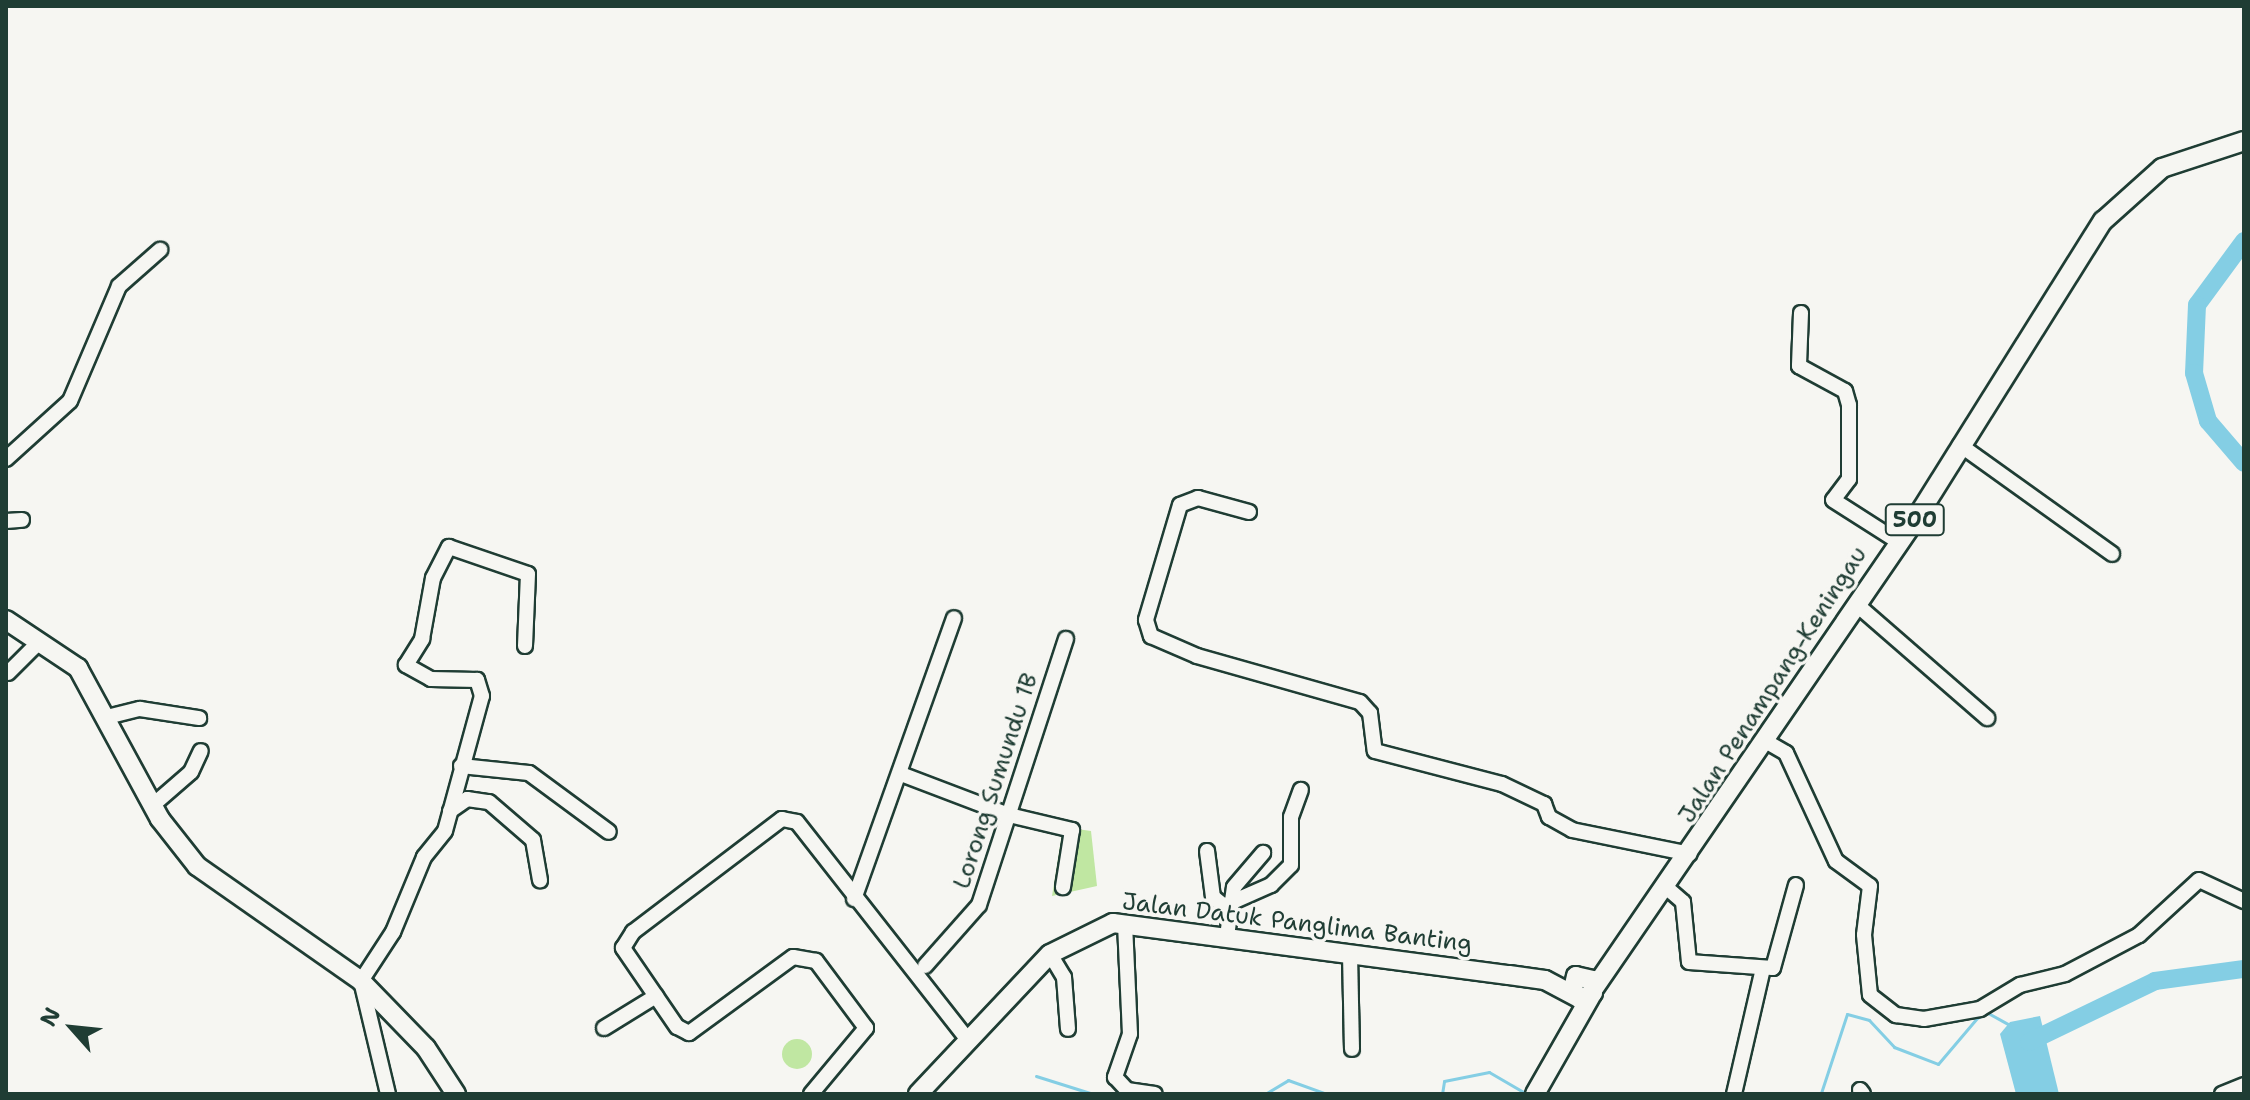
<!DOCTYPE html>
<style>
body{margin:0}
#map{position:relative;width:2250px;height:1100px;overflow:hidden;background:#f6f6f2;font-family:"Shantell Sans",sans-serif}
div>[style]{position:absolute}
.green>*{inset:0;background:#c0e7a2}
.round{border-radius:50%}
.water>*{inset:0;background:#84cee4}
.stream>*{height:3px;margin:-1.5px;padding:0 1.5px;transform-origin:1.5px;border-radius:1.5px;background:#84cee4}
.river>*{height:18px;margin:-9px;padding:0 9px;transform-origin:9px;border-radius:9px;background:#84cee4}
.roads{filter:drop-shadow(2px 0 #1f3d34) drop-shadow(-2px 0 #1f3d34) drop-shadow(0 2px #1f3d34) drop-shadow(0 -2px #1f3d34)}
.minor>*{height:14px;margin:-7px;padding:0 7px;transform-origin:7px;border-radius:7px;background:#f6f6f2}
.major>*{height:18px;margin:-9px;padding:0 9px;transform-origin:9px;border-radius:9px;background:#f6f6f2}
span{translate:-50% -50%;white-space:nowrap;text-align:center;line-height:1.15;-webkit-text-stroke:7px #f6f6f2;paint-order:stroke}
.shield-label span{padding:2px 6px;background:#f6f6f2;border:2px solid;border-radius:6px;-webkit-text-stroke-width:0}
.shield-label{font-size:22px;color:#1f3d34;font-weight:700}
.street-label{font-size:24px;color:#1f3d34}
.frame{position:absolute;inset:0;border:8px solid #1f3d34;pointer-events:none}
.north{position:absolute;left:32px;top:988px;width:80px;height:80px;-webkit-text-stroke:6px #f6f6f2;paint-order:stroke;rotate:297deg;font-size:22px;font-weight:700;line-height:32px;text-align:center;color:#1f3d34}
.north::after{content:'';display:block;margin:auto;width:28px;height:36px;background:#1f3d34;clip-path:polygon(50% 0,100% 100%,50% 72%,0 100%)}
</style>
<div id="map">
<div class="green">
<i style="clip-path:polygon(1063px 827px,1091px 831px,1097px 886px,1052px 896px)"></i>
<i class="round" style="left:782px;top:1039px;width:30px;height:30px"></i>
</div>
<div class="water">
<i style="clip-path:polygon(2040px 1016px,2059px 1094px,2016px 1094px,2000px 1034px,2010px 1022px)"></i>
</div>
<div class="stream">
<i style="left:1036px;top:1076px;width:60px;rotate:17.5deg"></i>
<i style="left:1265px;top:1094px;width:27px;rotate:-31deg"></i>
<i style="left:1288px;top:1080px;width:41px;rotate:19.7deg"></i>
<i style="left:1442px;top:1094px;width:13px;rotate:-81deg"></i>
<i style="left:1444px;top:1081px;width:46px;rotate:-11.3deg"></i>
<i style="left:1489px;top:1072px;width:44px;rotate:30.1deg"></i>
<i style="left:1583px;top:1094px;width:16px"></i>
<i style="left:1789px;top:1094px;width:32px;rotate:-2deg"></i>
<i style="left:1821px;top:1093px;width:83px;rotate:-71.8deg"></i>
<i style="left:1847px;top:1014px;width:23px;rotate:15deg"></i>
<i style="left:1869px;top:1020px;width:37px;rotate:47deg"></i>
<i style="left:1894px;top:1047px;width:47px;rotate:21.1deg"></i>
<i style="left:1938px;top:1064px;width:60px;rotate:-49.7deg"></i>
<i style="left:1977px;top:1018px;width:12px;rotate:-24deg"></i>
<i style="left:1988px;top:1013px;width:25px;rotate:29deg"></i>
</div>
<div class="river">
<i style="left:2244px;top:241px;width:79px;rotate:126.3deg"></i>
<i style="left:2197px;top:305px;width:68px;rotate:92.5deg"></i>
<i style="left:2194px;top:373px;width:50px;rotate:73.7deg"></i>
<i style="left:2208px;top:421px;width:55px;rotate:49.4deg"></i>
<i style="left:2029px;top:1042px;width:140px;rotate:-25.8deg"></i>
<i style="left:2155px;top:981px;width:90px;rotate:-7.7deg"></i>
</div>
<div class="roads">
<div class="minor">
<i style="left:1801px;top:313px;width:53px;rotate:92.2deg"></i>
<i style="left:1799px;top:366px;width:52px;rotate:28.5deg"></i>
<i style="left:1845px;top:391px;width:15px;rotate:74deg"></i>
<i style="left:1849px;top:405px;width:74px;rotate:90deg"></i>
<i style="left:1849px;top:479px;width:26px;rotate:127deg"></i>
<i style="left:1833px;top:500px;width:76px;rotate:32.6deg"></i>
<i style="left:1960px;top:445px;width:187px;rotate:35.6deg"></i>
<i style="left:6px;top:459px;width:86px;rotate:-42.2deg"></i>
<i style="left:70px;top:401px;width:125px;rotate:-66.9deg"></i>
<i style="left:119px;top:286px;width:55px;rotate:-41.3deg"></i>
<i style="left:1249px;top:512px;width:53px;rotate:-164.6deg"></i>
<i style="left:1198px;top:498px;width:19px;rotate:159deg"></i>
<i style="left:1180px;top:505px;width:120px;rotate:106.5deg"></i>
<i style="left:1146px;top:620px;width:17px;rotate:73deg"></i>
<i style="left:1151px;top:636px;width:50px;rotate:23.5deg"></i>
<i style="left:1197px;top:656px;width:169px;rotate:15.8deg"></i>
<i style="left:1360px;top:702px;width:15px;rotate:48deg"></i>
<i style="left:1370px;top:713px;width:38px;rotate:83deg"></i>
<i style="left:1375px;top:751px;width:131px;rotate:14.6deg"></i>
<i style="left:1502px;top:784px;width:47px;rotate:25.5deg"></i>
<i style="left:1544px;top:804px;width:14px;rotate:69deg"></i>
<i style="left:1549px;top:817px;width:26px;rotate:29deg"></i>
<i style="left:1572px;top:830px;width:120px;rotate:11.5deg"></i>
<i style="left:6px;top:521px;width:16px;rotate:-4deg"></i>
<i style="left:1856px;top:604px;width:174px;rotate:41deg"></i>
<i style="left:8px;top:673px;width:45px;rotate:-45deg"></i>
<i style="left:107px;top:717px;width:34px;rotate:-14deg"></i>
<i style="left:140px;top:709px;width:60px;rotate:8.7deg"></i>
<i style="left:1767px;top:742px;width:22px;rotate:30deg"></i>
<i style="left:1786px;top:753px;width:119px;rotate:65.2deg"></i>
<i style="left:1836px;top:861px;width:42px;rotate:36.3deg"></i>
<i style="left:1870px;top:886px;width:49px;rotate:97deg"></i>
<i style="left:1864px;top:935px;width:60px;rotate:84.3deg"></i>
<i style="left:1870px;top:995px;width:33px;rotate:38deg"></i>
<i style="left:1896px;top:1015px;width:28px;rotate:8deg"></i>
<i style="left:1924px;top:1019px;width:57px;rotate:-10.1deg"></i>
<i style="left:1980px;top:1009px;width:47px;rotate:-31deg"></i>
<i style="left:2020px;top:985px;width:46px;rotate:-13.7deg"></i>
<i style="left:2065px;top:974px;width:84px;rotate:-27.8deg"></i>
<i style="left:2139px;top:935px;width:81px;rotate:-42.5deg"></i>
<i style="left:2199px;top:880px;width:50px;rotate:25deg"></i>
<i style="left:461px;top:766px;width:68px;rotate:5.9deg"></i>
<i style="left:529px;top:773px;width:99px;rotate:36.4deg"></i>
<i style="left:901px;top:774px;width:116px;rotate:20.8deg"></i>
<i style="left:1009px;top:815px;width:65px;rotate:13.4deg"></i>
<i style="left:1072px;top:830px;width:58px;rotate:99deg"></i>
<i style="left:153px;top:805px;width:50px;rotate:-41deg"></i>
<i style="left:191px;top:772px;width:23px;rotate:-65deg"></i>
<i style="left:450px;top:811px;width:21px;rotate:-35deg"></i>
<i style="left:467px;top:799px;width:22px;rotate:8deg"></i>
<i style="left:489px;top:802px;width:58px;rotate:40.8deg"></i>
<i style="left:533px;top:840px;width:41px;rotate:80.1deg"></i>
<i style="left:1207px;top:851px;width:46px;rotate:82.6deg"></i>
<i style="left:1213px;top:897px;width:21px;rotate:39deg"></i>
<i style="left:1667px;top:888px;width:21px;rotate:41deg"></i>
<i style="left:1683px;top:902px;width:60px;rotate:84.3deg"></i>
<i style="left:1689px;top:962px;width:84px;rotate:4.1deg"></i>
<i style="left:1773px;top:968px;width:86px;rotate:-74.5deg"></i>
<i style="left:854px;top:899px;width:298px;rotate:-70.4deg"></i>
<i style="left:1230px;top:903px;width:45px;rotate:-23.7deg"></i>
<i style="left:1271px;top:885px;width:28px;rotate:-45deg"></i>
<i style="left:1291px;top:865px;width:48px;rotate:-90deg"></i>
<i style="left:1291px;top:817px;width:29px;rotate:-70deg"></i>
<i style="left:1125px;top:924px;width:110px;rotate:87.4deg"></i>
<i style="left:1130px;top:1034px;width:46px;rotate:109.2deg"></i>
<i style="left:1115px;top:1077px;width:18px;rotate:47deg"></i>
<i style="left:1127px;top:1090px;width:28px;rotate:8deg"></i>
<i style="left:1227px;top:936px;width:49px;rotate:-81.9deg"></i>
<i style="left:1234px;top:887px;width:45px;rotate:-49.5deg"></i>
<i style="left:1050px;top:954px;width:27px;rotate:59deg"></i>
<i style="left:1064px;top:977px;width:52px;rotate:85.6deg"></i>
<i style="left:1350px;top:954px;width:95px;rotate:88.8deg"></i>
<i style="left:925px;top:966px;width:81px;rotate:-48.5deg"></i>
<i style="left:979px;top:905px;width:280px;rotate:-71.9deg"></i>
<i style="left:604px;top:1028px;width:61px;rotate:-31.6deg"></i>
<i style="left:1860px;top:1090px;width:5px;rotate:53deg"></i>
<i style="left:388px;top:1094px;width:116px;rotate:-103.4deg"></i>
<i style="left:361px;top:981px;width:59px;rotate:-56.9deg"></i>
<i style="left:393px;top:932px;width:81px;rotate:-67.5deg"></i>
<i style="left:424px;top:857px;width:33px;rotate:-51deg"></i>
<i style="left:445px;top:831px;width:140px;rotate:-74.7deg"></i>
<i style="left:482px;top:696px;width:17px;rotate:-107deg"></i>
<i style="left:477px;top:680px;width:46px;rotate:-178.8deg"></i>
<i style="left:431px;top:679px;width:29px;rotate:-151deg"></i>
<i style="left:406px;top:665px;width:31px;rotate:-58deg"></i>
<i style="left:422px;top:639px;width:62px;rotate:-79.8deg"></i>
<i style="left:433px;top:578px;width:35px;rotate:-63deg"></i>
<i style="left:449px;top:547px;width:83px;rotate:18.9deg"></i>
<i style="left:528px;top:574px;width:72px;rotate:92.4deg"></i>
<i style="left:811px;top:1094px;width:86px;rotate:-50.2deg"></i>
<i style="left:866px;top:1028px;width:84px;rotate:-126.7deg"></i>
<i style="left:816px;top:961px;width:23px;rotate:-170deg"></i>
<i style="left:793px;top:957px;width:129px;rotate:143.8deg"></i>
<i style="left:689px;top:1033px;width:13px;rotate:-153deg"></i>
<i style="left:677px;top:1027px;width:96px;rotate:-124.4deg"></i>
<i style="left:623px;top:948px;width:19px;rotate:-58deg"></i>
<i style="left:633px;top:932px;width:187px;rotate:-37.2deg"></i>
<i style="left:782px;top:819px;width:15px;rotate:11deg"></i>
<i style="left:797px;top:822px;width:276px;rotate:51.9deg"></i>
<i style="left:1734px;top:1094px;width:129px;rotate:-77deg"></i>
<i style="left:2222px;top:1094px;width:24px;rotate:-22deg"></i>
</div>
<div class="major">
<i style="left:6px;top:620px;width:87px;rotate:33.7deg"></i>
<i style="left:78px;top:668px;width:172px;rotate:61.5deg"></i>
<i style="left:160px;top:819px;width:60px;rotate:51.8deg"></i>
<i style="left:197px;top:866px;width:200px;rotate:35deg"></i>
<i style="left:361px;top:981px;width:93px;rotate:45.9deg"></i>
<i style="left:426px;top:1048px;width:55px;rotate:56.9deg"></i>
<i style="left:1595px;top:987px;width:570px;rotate:-55.58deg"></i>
<i style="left:1917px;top:517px;width:350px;rotate:-57.9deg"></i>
<i style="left:2103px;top:221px;width:79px;rotate:-41.9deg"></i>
<i style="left:2162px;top:168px;width:86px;rotate:-18.2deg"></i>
<i style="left:918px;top:1094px;width:192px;rotate:-46.7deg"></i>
<i style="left:1050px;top:954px;width:70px;rotate:-26.2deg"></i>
<i style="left:1113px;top:923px;width:399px;rotate:7.5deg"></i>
<i style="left:1509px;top:975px;width:36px;rotate:8deg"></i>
<i style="left:1545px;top:980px;width:40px;rotate:28deg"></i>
<i style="left:1580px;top:999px;width:14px;rotate:-25deg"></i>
<i style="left:1593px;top:993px;width:13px;rotate:-90deg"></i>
<i style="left:1593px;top:980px;width:17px;rotate:-167deg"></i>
<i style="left:1576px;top:976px;width:17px;rotate:103deg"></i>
<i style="left:1535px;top:1094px;width:113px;rotate:-60.3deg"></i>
</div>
</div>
<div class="shield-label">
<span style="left:1915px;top:520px">500</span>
</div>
<div class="street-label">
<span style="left:1773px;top:685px;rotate:-57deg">Jalan Penampang-Keningau</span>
<span style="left:996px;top:781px;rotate:-72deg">Lorong Sumundu 1B</span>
<span style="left:1297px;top:923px;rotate:7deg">Jalan Datuk Panglima Banting</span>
</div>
<div class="frame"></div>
<div class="north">N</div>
</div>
